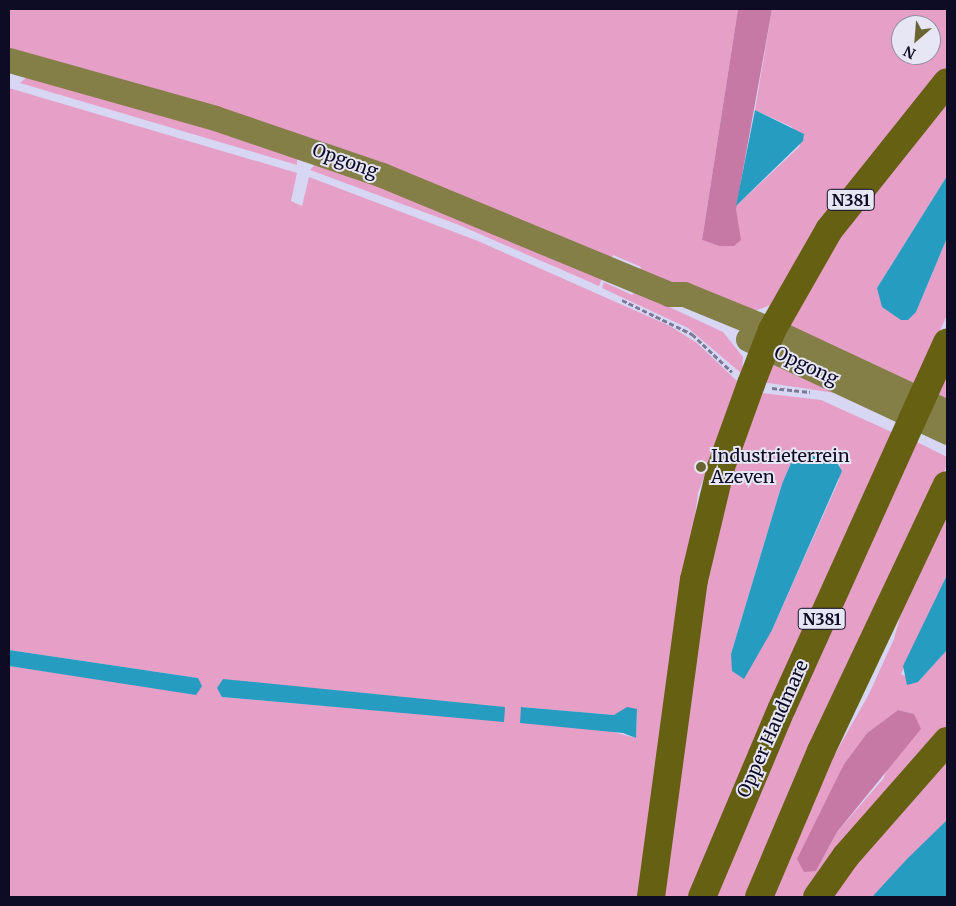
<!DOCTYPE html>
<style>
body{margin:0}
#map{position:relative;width:956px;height:906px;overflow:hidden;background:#d7d7f4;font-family:Merriweather,serif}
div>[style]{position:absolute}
.green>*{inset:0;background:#e69fc7}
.forest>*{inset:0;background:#c779a6}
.water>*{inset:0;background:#269cc1}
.path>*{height:3px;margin-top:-1.5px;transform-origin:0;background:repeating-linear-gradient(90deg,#7b7a95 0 5px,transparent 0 7.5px)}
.secondary>*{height:25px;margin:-12.5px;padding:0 12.5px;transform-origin:12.5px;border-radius:12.5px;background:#837f47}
.trunk>*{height:28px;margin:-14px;padding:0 14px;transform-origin:14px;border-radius:14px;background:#666012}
.dots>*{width:14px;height:14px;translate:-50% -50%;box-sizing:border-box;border:2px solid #e6e6f5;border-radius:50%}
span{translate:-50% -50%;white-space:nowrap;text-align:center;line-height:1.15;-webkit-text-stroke:4px #e6e6f5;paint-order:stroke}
.shield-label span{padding:1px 4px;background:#e6e6f5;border:1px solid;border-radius:4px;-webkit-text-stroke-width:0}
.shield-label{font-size:16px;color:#0e0b24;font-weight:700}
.street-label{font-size:18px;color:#0e0b24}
.poi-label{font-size:18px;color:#0e0b24}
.left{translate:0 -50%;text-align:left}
.frame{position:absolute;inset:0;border:10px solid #0e0b24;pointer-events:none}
.north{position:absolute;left:891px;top:15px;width:50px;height:50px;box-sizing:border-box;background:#e6e6f5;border:1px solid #908ea1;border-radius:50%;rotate:207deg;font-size:14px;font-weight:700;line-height:20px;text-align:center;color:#0e0b24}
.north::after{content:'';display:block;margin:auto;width:18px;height:22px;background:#696532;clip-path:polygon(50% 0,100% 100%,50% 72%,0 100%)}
</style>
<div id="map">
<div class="green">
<i style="clip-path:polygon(evenodd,9px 9px,738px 9px,702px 240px,719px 246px,736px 206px,800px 146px,792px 127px,755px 110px,772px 9px,947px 9px,947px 75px,776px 303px,752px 312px,640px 271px,641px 267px,613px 255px,611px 259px,9px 52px,9px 9px,901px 25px,931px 25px,931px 55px,901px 55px,901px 25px)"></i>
<i style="clip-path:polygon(28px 76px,160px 111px,297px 158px,297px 165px,20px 83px)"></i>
<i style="clip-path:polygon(evenodd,9px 88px,297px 173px,291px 201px,302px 206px,309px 177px,478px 241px,670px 326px,697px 343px,738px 382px,698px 493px,645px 897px,9px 897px,9px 666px,111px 681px,198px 678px,9px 650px,9px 88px,223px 679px,252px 684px,443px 716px,222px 697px,223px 679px,9px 88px,521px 707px,614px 715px,637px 709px,636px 738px,521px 707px)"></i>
<i style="clip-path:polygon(947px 92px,947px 176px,877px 288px,916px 312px,947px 238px,947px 315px,916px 384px,790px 329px,792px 307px,835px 235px)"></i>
<i style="clip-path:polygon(317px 162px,603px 276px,599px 286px,459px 225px,310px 170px)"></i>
<i style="clip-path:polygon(604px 282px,632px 295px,635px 291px,723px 332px,743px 357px,742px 374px,688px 328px,602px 288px)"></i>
<i style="clip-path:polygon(771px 363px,835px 393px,762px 382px)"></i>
<i style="clip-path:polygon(947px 366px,947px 399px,935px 393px)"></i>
<i style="clip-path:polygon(evenodd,754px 392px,821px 400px,894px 433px,691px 897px,656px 897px,699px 580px,754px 392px,807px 450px,832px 456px,840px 464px,839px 480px,772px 630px,731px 654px,782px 484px,794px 456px,807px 450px)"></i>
<i style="clip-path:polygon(915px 441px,947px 457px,947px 465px,748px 897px,713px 897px)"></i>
<i style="clip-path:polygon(evenodd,947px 515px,947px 575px,901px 674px,918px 682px,947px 650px,947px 734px,810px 897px,772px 897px,826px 770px,869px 694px,894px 639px,904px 602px,947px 515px,898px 710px,913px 714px,883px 779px,837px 832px,816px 871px,823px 812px,844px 764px,867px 733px,898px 710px)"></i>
<i style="clip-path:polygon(947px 750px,947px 820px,872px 897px,823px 897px)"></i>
</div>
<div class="forest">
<i style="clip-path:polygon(738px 9px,772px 9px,736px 209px,741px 240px,734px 246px,719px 246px,702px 240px)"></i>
<i style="clip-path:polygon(898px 710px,914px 714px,921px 729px,837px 832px,816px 871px,804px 872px,797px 859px,844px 764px,867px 733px)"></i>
</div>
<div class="water">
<i style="clip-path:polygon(755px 110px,804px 134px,803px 141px,736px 206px)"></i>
<i style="clip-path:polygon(947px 176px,947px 238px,916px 312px,908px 320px,901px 320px,882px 307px,877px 288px)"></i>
<i style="clip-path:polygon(807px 450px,833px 456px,842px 471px,772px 630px,744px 679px,732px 671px,731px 654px,782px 484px,794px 456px)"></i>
<i style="clip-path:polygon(947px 575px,947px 650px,918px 682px,907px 685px,903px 666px)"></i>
<i style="clip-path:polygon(9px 650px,198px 678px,202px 686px,196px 695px,9px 666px)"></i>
<i style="clip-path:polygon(223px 679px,505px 707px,504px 722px,222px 697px,217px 688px)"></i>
<i style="clip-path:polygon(521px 707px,614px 715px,627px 707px,637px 709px,636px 738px,623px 733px,520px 723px)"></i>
<i style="clip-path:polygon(947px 820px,947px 897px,872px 897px,908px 858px)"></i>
</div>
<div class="path">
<i style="left:622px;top:300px;width:78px;rotate:25.9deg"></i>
<i style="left:692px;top:334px;width:55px;rotate:43.5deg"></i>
<i style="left:772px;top:388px;width:38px;rotate:6deg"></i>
</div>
<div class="secondary">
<i style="left:9px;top:60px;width:214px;rotate:15.7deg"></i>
<i style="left:215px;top:118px;width:176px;rotate:18.8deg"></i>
<i style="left:382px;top:175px;width:311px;rotate:22.5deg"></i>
<i style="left:669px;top:294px;width:15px"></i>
<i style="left:684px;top:294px;width:95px;rotate:22.2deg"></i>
<i style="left:772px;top:330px;width:193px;rotate:25.1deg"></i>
<i style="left:748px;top:339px;width:220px;rotate:25deg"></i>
</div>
<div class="trunk">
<i style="left:651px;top:897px;width:320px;rotate:-82.3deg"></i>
<i style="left:694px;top:580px;width:116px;rotate:-76.6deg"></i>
<i style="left:721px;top:467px;width:88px;rotate:-70.1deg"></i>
<i style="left:751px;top:384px;width:58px;rotate:-68.7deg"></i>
<i style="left:772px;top:330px;width:115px;rotate:-60.3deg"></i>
<i style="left:829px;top:230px;width:189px;rotate:-51.4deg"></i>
<i style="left:702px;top:897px;width:205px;rotate:-67.1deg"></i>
<i style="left:782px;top:708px;width:401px;rotate:-65.7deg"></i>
<i style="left:759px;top:897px;width:159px;rotate:-67deg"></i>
<i style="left:821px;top:751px;width:294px;rotate:-64.7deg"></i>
<i style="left:817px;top:897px;width:50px;rotate:-54.7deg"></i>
<i style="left:846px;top:856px;width:153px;rotate:-48.7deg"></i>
</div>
<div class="dots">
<i style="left:701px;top:467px;background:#696532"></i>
</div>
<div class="shield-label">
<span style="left:851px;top:200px">N381</span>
<span style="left:822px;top:619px">N381</span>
</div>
<div class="street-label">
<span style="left:345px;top:161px;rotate:20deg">Opgong</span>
<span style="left:806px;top:366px;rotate:25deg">Opgong</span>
<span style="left:773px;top:729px;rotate:-66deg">Opper Haudmare</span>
</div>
<div class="poi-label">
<span class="left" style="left:711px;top:467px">Industrieterrein<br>Azeven</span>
</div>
<div class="frame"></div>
<div class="north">N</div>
</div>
